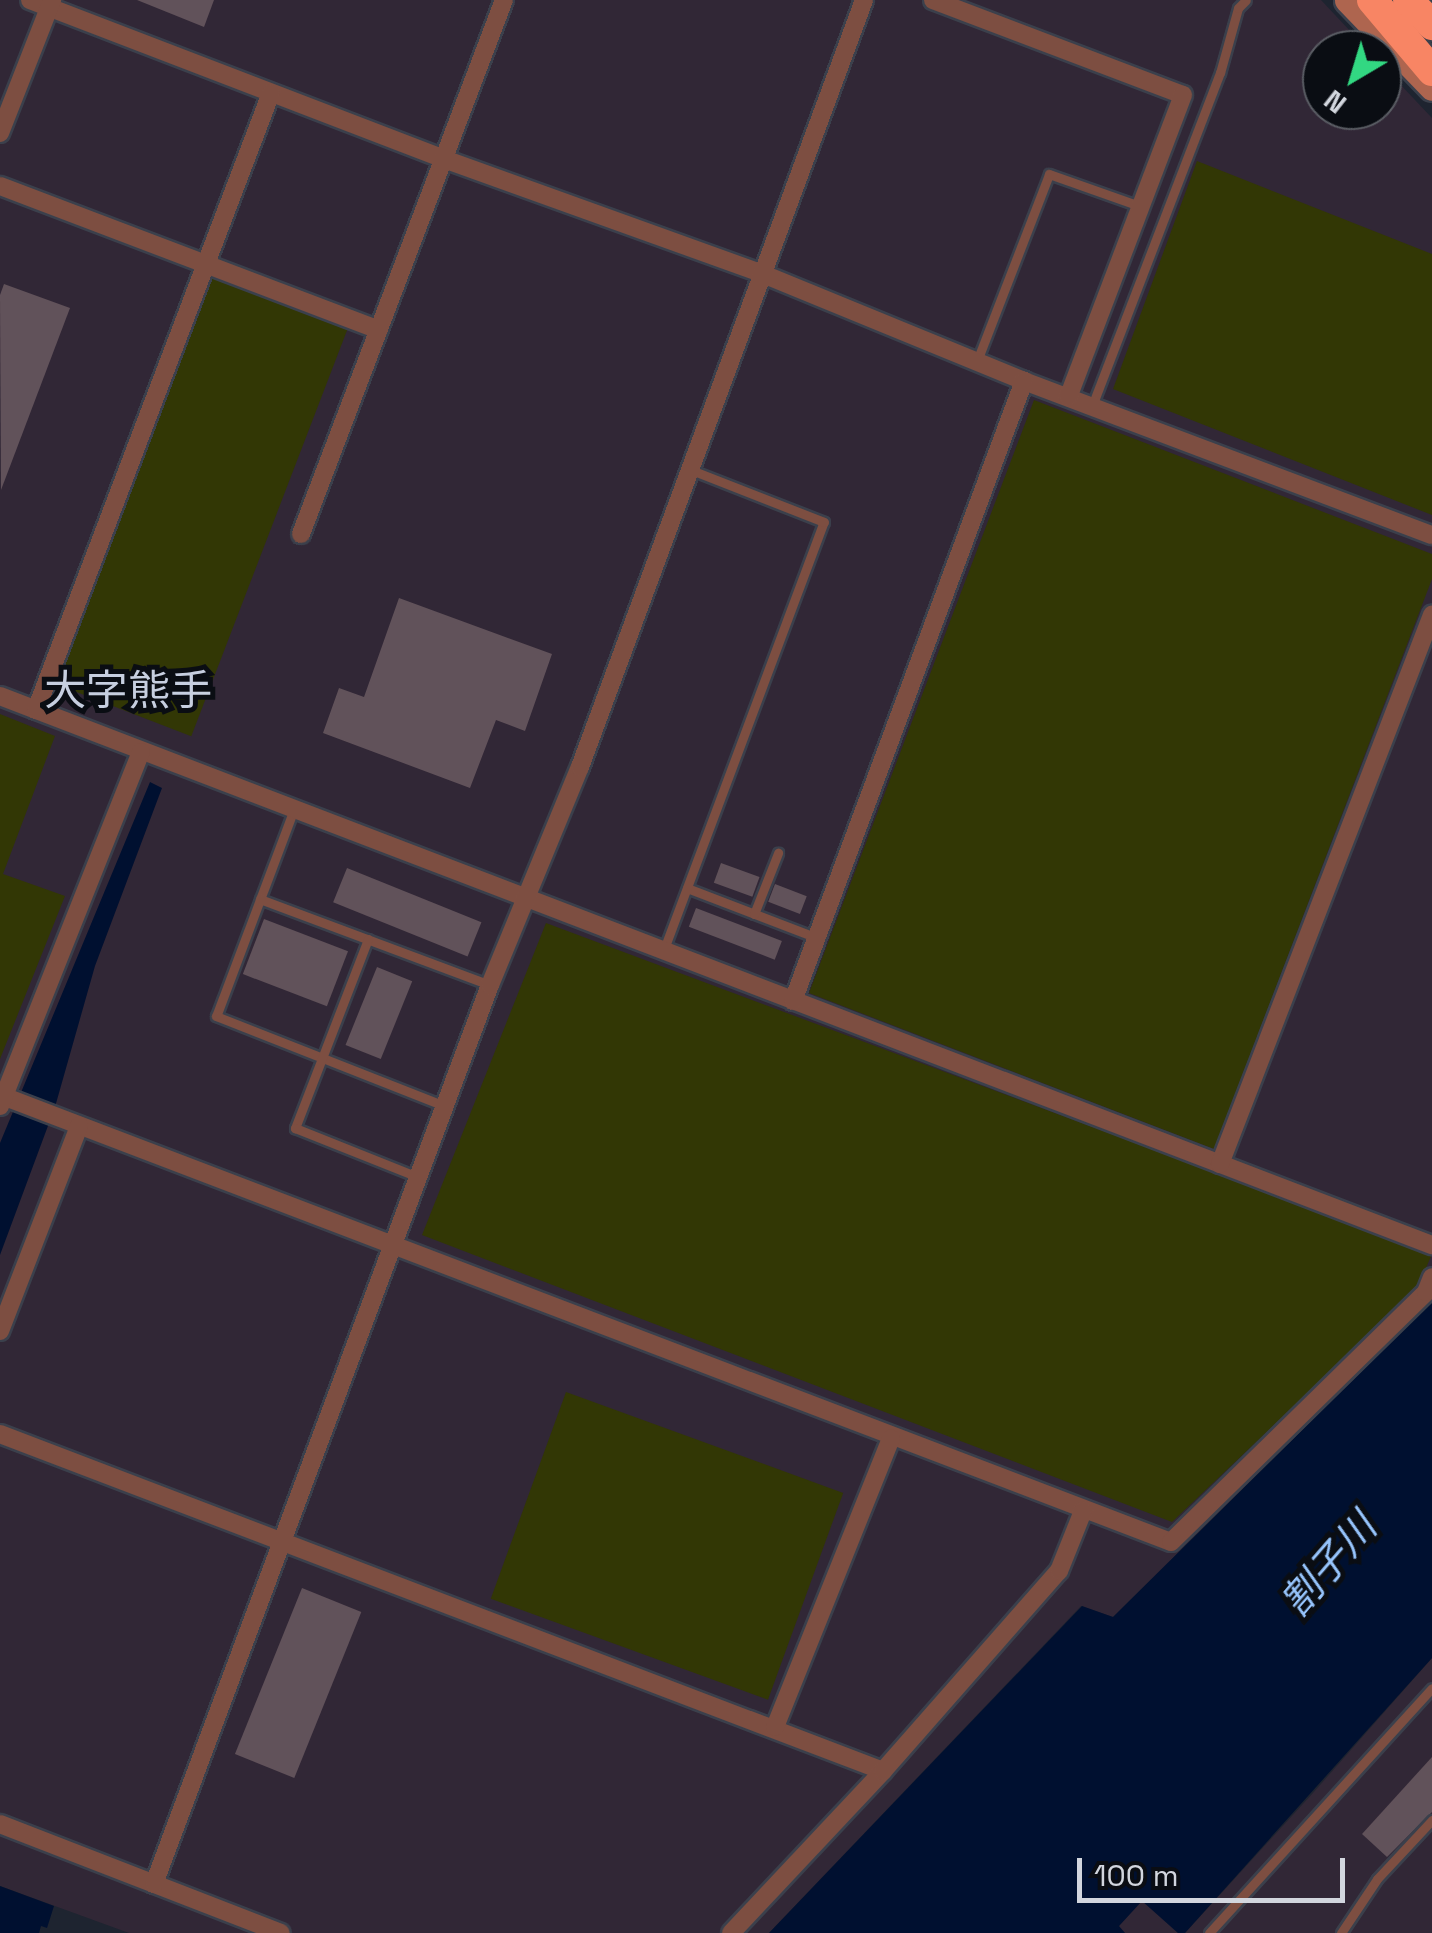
<!DOCTYPE html>
<meta charset="utf-8">
<style>
body{margin:0}
#map{position:relative;width:1432px;height:1933px;overflow:hidden;background:#1e2430;font-family:"Space Grotesk","Noto Sans JP",sans-serif}
div>[style]{position:absolute}
.industrial>*{inset:0;background:#312736}
.green>*{inset:0;background:#323705;transform-origin:0 0}
.water>*{inset:0;background:#001030}
.building>*{inset:0;background:#61525a;transform-origin:0 0}
.roads{filter:drop-shadow(2px 0 #3b404c) drop-shadow(-2px 0 #3b404c) drop-shadow(0 2px #3b404c) drop-shadow(0 -2px #3b404c)}
.service>*{height:9px;margin:-4.5px;padding:0 4.5px;transform-origin:4.5px;border-radius:4.5px;background:#7d4e41}
.minor>*{height:18px;margin:-9px;padding:0 9px;transform-origin:9px;border-radius:9px;background:#7d4e41}
.secondary>*{height:25px;margin:-12.5px;padding:0 12.5px;transform-origin:12.5px;border-radius:12.5px;background:#ae654f}
.motorway>*{height:30px;margin:-15px;padding:0 15px;transform-origin:15px;border-radius:15px;background:#f88564}
span{translate:-50% -50%;white-space:nowrap;text-align:center;line-height:1.15;-webkit-text-stroke:10px #0a0d13;paint-order:stroke}
.water-label{font-size:40px;color:#97c5fd;font-style:italic}
.quarter-label{font-size:42px;color:#c7cfe0}
.north{position:absolute;left:1302px;top:30px;width:100px;height:100px;box-sizing:border-box;background:#0a0d13;border:2px solid #5a5d64;border-radius:50%;rotate:218deg;font-size:28px;font-weight:700;line-height:40px;text-align:center;color:#d2d6de}
.north::after{content:'';display:block;margin:auto;width:35px;height:45px;background:#32d882;clip-path:polygon(50% 0,100% 100%,50% 72%,0 100%)}
.scale{position:absolute;left:1077px;top:1858px;width:268px;height:45px;box-sizing:border-box;border:5px solid #d2d6de;border-top:0;padding-left:12px;font-size:30px;line-height:35px;white-space:nowrap;color:#d2d6de;-webkit-text-stroke:8px #0a0d13;paint-order:stroke}
</style>
<div id="map">
<div class="industrial">
<i style="clip-path:polygon(0 0,1321px 0,1368px 50px,1322px 50px,1322px 110px,1382px 110px,1382px 65px,1432px 118px,1432px 1302px,1113px 1617px,1081px 1606px,769px 1933px,129px 1933px,0 1886px)"></i>
<i style="clip-path:polygon(1432px 1658px,1432px 1933px,1185px 1933px,1313px 1793px)"></i>
<i style="clip-path:polygon(1142px 1900px,1178px 1933px,1125px 1933px,1118px 1927px)"></i>
</div>
<div class="green">
<i style="clip-path:polygon(1197px 161px,1432px 254px,1432px 515px,1113px 389px)"></i>
<i style="left:209px;top:277px;width:148px;height:435px;rotate:21deg"></i>
<i style="clip-path:polygon(1034px 400px,1432px 554px,1432px 579px,1214px 1149px,809px 993px)"></i>
<i style="clip-path:polygon(0 714px,55px 736px,3px 874px,65px 896px,0 1059px)"></i>
<i style="clip-path:polygon(546px 923px,1432px 1254px,1417px 1289px,1172px 1522px,422px 1235px)"></i>
<i style="left:566px;top:1392px;width:295px;height:220px;rotate:20deg"></i>
</div>
<div class="water">
<i style="clip-path:polygon(150px 782px,162px 788px,95px 966px,55px 1107px,0 1255px,0 1143px)"></i>
<i style="clip-path:polygon(1432px 1302px,1432px 1658px,1185px 1933px,1178px 1933px,1142px 1901px,1119px 1926px,1125px 1933px,769px 1933px,1082px 1606px,1113px 1617px)"></i>
<i style="clip-path:polygon(0 1886px,54px 1906px,47px 1928px,41px 1926px,39px 1933px,0 1933px)"></i>
</div>
<div class="building">
<i style="clip-path:polygon(137px 0,214px 0,204px 27px)"></i>
<i style="clip-path:polygon(4px 284px,70px 308px,1px 490px,0 295px)"></i>
<i style="clip-path:polygon(399px 598px,552px 654px,525px 731px,496px 720px,470px 788px,323px 733px,339px 688px,364px 697px)"></i>
<i style="left:721px;top:863px;width:41px;height:21px;rotate:20deg"></i>
<i style="left:347px;top:868px;width:145px;height:37px;rotate:22deg"></i>
<i style="left:775px;top:884px;width:34px;height:19px;rotate:21deg"></i>
<i style="left:696px;top:908px;width:92px;height:20px;rotate:21deg"></i>
<i style="left:264px;top:919px;width:90px;height:59px;rotate:21deg"></i>
<i style="left:377px;top:967px;width:38px;height:84px;rotate:22deg"></i>
<i style="left:302px;top:1588px;width:64px;height:179px;rotate:22deg"></i>
<i style="clip-path:polygon(1432px 1757px,1432px 1812px,1387px 1857px,1362px 1834px)"></i>
</div>
<div class="roads">
<div class="service">
<i style="left:977px;top:361px;width:200px;rotate:-68.9deg"></i>
<i style="left:1049px;top:174px;width:96px;rotate:19.4deg"></i>
<i style="left:1092px;top:406px;width:357px;rotate:-69deg"></i>
<i style="left:1220px;top:73px;width:67px;rotate:-74.5deg"></i>
<i style="left:1238px;top:8px;width:11px;rotate:-45deg"></i>
<i style="left:294px;top:809px;width:221px;rotate:110.6deg"></i>
<i style="left:216px;top:1016px;width:246px;rotate:21.5deg"></i>
<i style="left:687px;top:888px;width:139px;rotate:21deg"></i>
<i style="left:260px;top:899px;width:246px;rotate:20.5deg"></i>
<i style="left:754px;top:914px;width:66px;rotate:-68.5deg"></i>
<i style="left:368px;top:939px;width:203px;rotate:111.1deg"></i>
<i style="left:295px;top:1128px;width:132px;rotate:21.7deg"></i>
<i style="left:664px;top:949px;width:456px;rotate:-69.5deg"></i>
<i style="left:824px;top:522px;width:143px;rotate:-158.6deg"></i>
<i style="left:1209px;top:1933px;width:331px;rotate:-47.7deg"></i>
<i style="left:1341px;top:1933px;width:65px;rotate:-56.3deg"></i>
<i style="left:1377px;top:1879px;width:81px;rotate:-47deg"></i>
</div>
<div class="minor">
<i style="left:30px;top:0;width:443px;rotate:21deg"></i>
<i style="left:444px;top:159px;width:339px;rotate:19.8deg"></i>
<i style="left:763px;top:274px;width:282px;rotate:22.3deg"></i>
<i style="left:1024px;top:381px;width:436px;rotate:20.7deg"></i>
<i style="left:933px;top:0;width:267px;rotate:20.8deg"></i>
<i style="left:1183px;top:95px;width:323px;rotate:110.8deg"></i>
<i style="left:0;top:133px;width:143px;rotate:-68.6deg"></i>
<i style="left:0;top:186px;width:405px;rotate:20.8deg"></i>
<i style="left:301px;top:534px;width:571px;rotate:-69.19deg"></i>
<i style="left:0;top:696px;width:1534px;rotate:20.98deg"></i>
<i style="left:36px;top:710px;width:660px;rotate:-69.15deg"></i>
<i style="left:793px;top:1001px;width:662px;rotate:-69.57deg"></i>
<i style="left:0;top:1095px;width:1253px;rotate:20.89deg"></i>
<i style="left:1171px;top:1542px;width:357px;rotate:-44.4deg"></i>
<i style="left:1426px;top:1292px;width:16px;rotate:-68deg"></i>
<i style="left:0;top:1106px;width:381px;rotate:-68.3deg"></i>
<i style="left:1220px;top:1164px;width:589px;rotate:-68.89deg"></i>
<i style="left:0;top:1331px;width:220px;rotate:-68.9deg"></i>
<i style="left:0;top:1434px;width:945px;rotate:20.89deg"></i>
<i style="left:775px;top:1727px;width:311px;rotate:-68.1deg"></i>
<i style="left:0;top:1824px;width:301px;rotate:21.2deg"></i>
<i style="left:154px;top:1884px;width:960px;rotate:-69.51deg"></i>
<i style="left:490px;top:985px;width:236px;rotate:-67.6deg"></i>
<i style="left:580px;top:767px;width:818px;rotate:-69.68deg"></i>
<i style="left:731px;top:1933px;width:222px;rotate:-46.8deg"></i>
<i style="left:883px;top:1771px;width:266px;rotate:-48.7deg"></i>
<i style="left:1059px;top:1571px;width:65px;rotate:-68.2deg"></i>
</div>
<div class="secondary">
<i style="left:1347px;top:0;width:122px;rotate:46deg"></i>
</div>
<div class="motorway">
<i style="left:1372px;top:0;width:93px;rotate:49.8deg"></i>
<i style="left:1408px;top:0;width:35px;rotate:46deg"></i>
</div>
</div>
<div class="water-label">
<span style="left:1329px;top:1565px;rotate:-49deg">割子川</span>
</div>
<div class="quarter-label">
<span style="left:128px;top:691px">大字熊手</span>
</div>
<div class="north">N</div>
<div class="scale">100 m</div>
</div>
